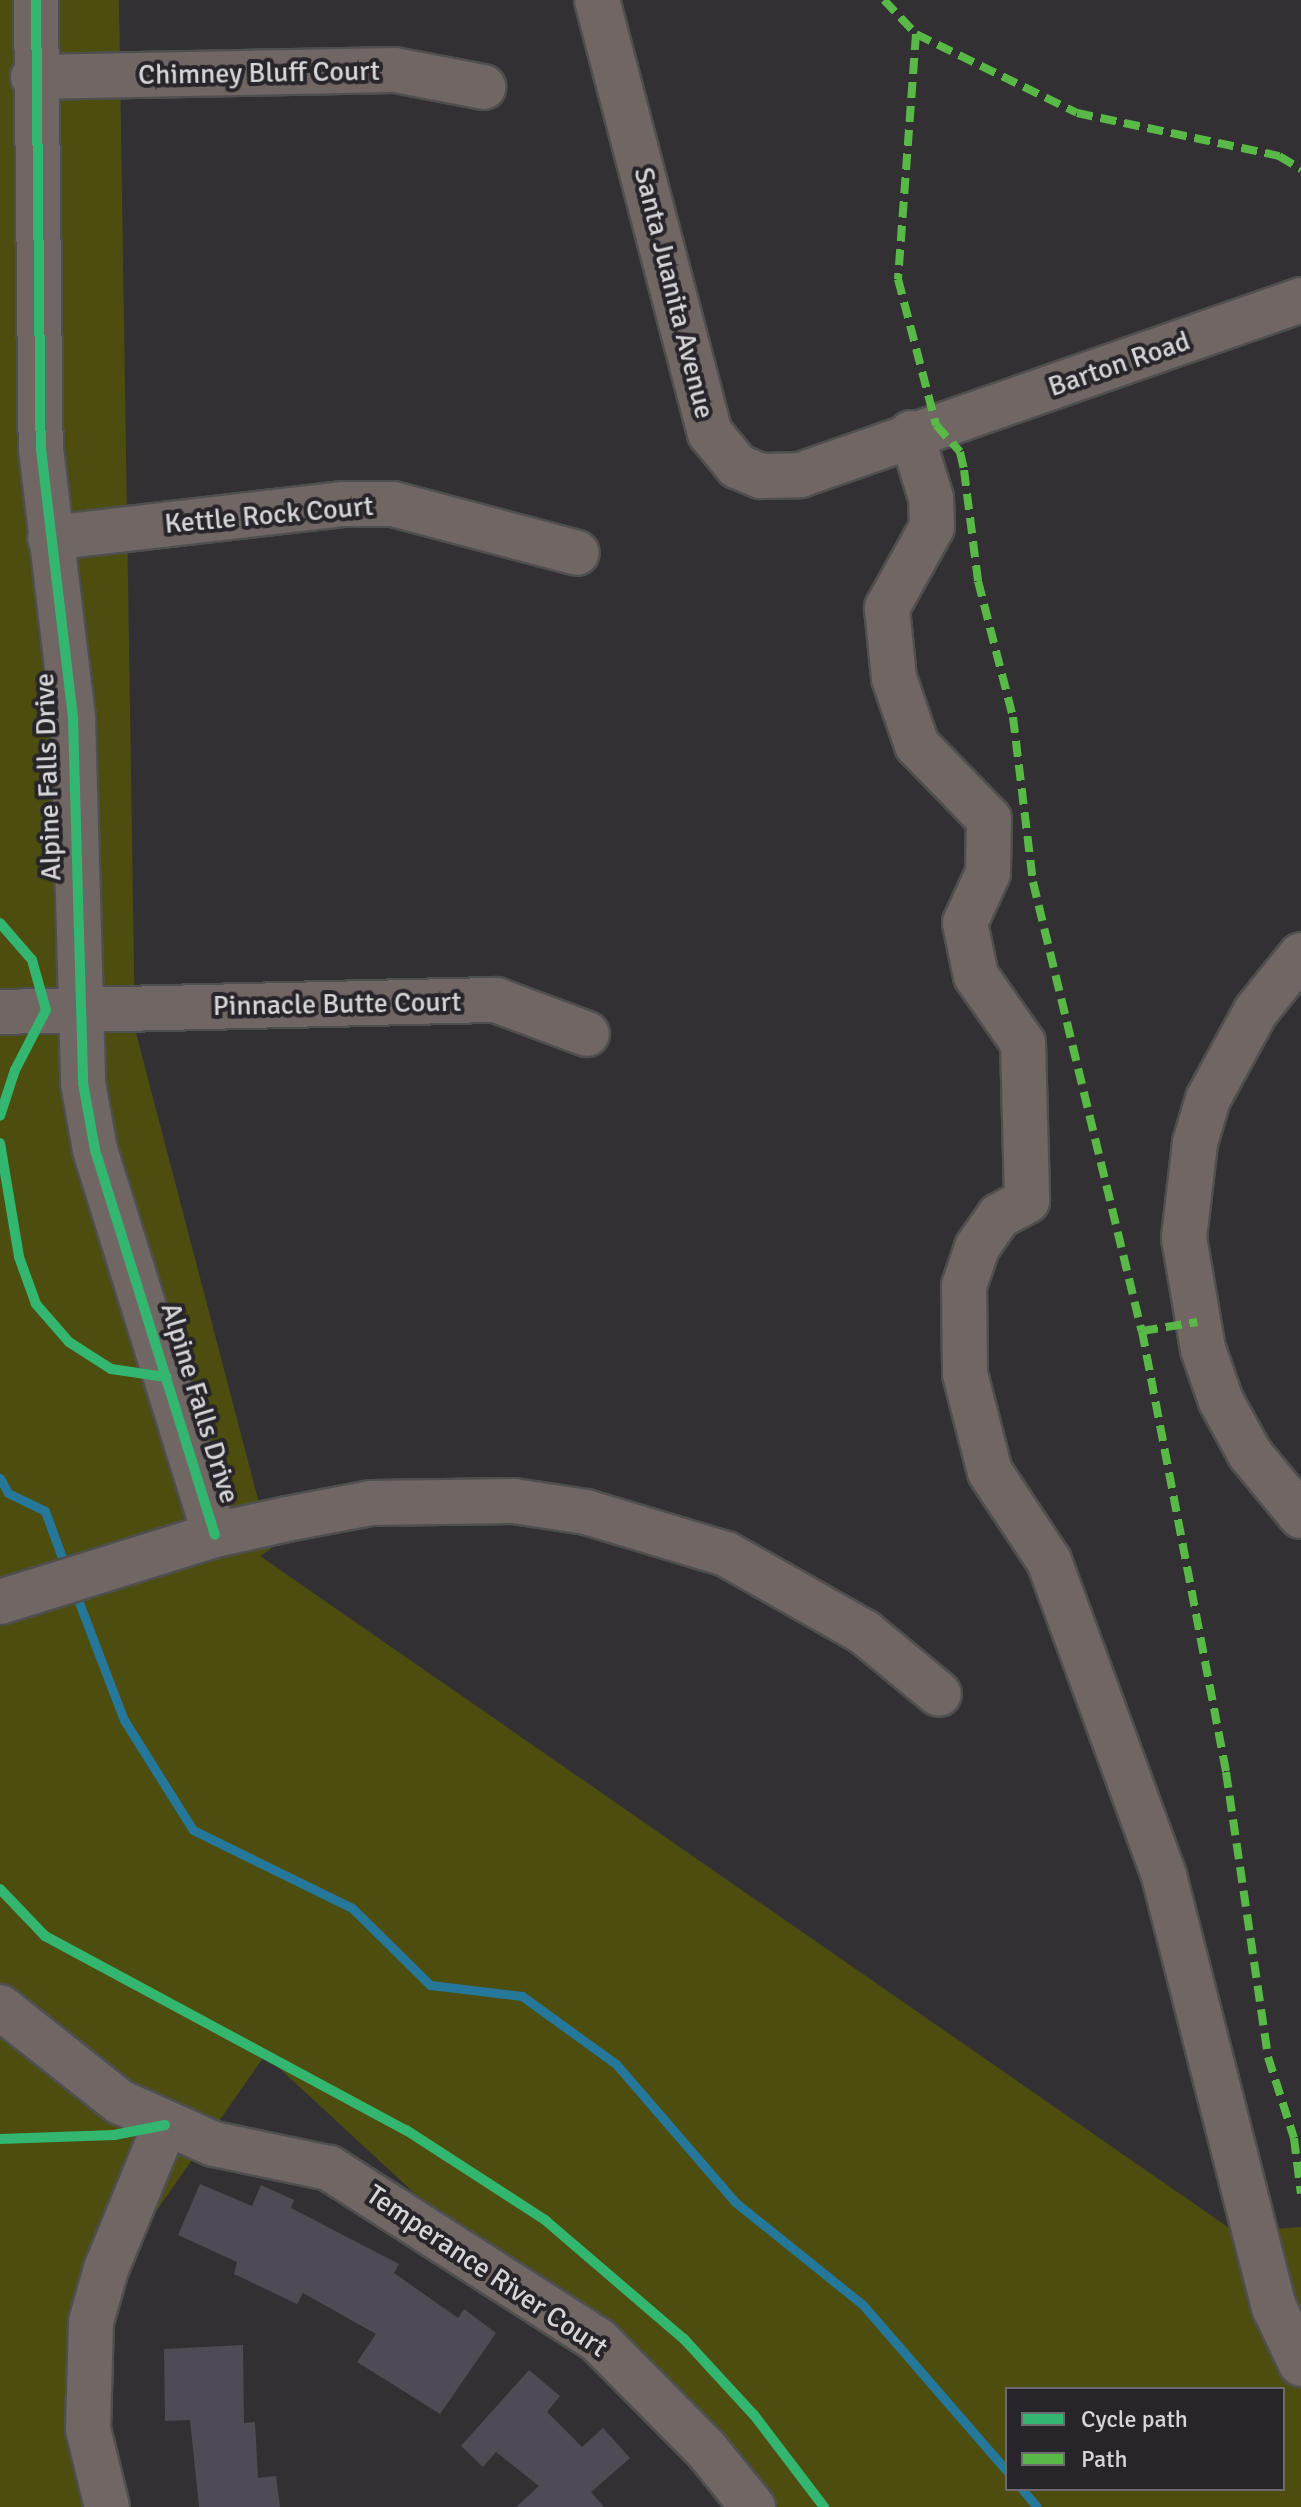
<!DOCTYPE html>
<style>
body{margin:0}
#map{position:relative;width:1301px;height:2507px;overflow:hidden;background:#323033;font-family:Signika,sans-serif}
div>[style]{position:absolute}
.green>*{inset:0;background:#4c4d0f}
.stream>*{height:9px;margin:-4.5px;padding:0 4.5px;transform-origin:4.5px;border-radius:4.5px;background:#26789b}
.building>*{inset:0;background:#504a55}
.roads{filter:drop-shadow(2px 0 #504f50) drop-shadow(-2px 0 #504f50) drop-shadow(0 2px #504f50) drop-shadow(0 -2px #504f50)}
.minor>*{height:44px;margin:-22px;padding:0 22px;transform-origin:22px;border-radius:22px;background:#706663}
.quiet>*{height:8px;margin-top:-4px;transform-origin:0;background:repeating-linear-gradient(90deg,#58b947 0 16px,transparent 0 24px)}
.cycleway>*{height:10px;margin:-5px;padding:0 5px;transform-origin:5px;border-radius:5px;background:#33b770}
span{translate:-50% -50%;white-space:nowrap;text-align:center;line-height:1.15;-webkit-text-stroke:8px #28252a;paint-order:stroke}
.street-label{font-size:28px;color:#d6d5d8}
.legend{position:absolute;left:1005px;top:2387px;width:280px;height:104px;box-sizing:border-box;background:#28252a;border:2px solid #6e6b70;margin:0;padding:10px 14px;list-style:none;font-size:24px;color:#d6d5d8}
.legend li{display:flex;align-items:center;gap:16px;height:40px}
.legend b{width:40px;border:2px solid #6e6b70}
</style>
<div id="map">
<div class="green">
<i style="clip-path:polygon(evenodd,0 0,119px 0,135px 1029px,271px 1549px,260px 1556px,1235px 2232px,1301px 2227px,1301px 2507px,754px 2507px,265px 2055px,88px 2309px,92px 2507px,0 2507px,0 0,1007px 2389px,1283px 2389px,1283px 2489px,1007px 2489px,1007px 2389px)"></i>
</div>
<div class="stream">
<i style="left:0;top:1478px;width:17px;rotate:62deg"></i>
<i style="left:8px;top:1493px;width:41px;rotate:25.9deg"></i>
<i style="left:45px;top:1511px;width:64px;rotate:69.9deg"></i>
<i style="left:75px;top:1592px;width:137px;rotate:69.1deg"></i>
<i style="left:124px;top:1720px;width:130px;rotate:57.9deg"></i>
<i style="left:193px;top:1830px;width:177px;rotate:26.1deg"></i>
<i style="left:352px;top:1908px;width:110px;rotate:44.6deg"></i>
<i style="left:430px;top:1985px;width:93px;rotate:6.8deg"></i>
<i style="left:522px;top:1996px;width:116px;rotate:35.9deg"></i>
<i style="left:616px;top:2064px;width:182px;rotate:49.2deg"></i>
<i style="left:735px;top:2202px;width:164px;rotate:38.8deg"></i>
<i style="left:863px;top:2305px;width:220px;rotate:49.1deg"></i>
<i style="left:1022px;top:2489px;width:23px;rotate:50deg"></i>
</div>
<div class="building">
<i style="clip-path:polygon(200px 2184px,252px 2206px,261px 2185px,294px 2200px,291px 2208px,399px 2264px,394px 2273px,458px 2318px,464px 2309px,496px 2333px,440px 2414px,357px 2362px,376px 2334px,303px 2293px,297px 2304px,234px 2274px,237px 2262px,178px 2235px)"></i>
<i style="clip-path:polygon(243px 2345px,244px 2423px,255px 2422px,258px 2478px,276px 2476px,280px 2507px,199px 2507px,190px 2420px,165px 2421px,164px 2349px)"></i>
<i style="clip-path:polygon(529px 2370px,560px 2396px,547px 2412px,582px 2447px,603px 2428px,630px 2458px,591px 2492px,604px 2507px,516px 2507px,539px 2486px,496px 2452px,483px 2467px,461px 2446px)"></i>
</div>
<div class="roads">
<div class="minor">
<i style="left:36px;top:0;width:449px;rotate:89.4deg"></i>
<i style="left:41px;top:449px;width:271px;rotate:83.2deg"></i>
<i style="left:73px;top:718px;width:365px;rotate:88.4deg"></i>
<i style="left:83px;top:1083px;width:68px;rotate:79.8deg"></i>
<i style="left:95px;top:1150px;width:403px;rotate:72.7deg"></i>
<i style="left:597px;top:0;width:448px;rotate:75.4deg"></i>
<i style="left:710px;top:433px;width:43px;rotate:50.7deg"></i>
<i style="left:737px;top:466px;width:26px;rotate:23deg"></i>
<i style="left:761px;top:476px;width:39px;rotate:-1deg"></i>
<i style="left:800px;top:475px;width:531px;rotate:-19.25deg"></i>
<i style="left:33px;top:77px;width:362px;rotate:-1.1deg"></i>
<i style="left:395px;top:70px;width:90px;rotate:10.9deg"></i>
<i style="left:911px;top:433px;width:68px;rotate:72.9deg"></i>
<i style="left:931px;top:498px;width:29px;rotate:88deg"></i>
<i style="left:932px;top:527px;width:93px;rotate:119.1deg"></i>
<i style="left:887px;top:608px;width:70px;rotate:84.3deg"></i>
<i style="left:894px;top:678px;width:71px;rotate:71.1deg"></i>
<i style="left:917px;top:745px;width:103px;rotate:45.8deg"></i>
<i style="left:989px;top:819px;width:54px;rotate:91.1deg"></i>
<i style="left:988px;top:873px;width:55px;rotate:114.7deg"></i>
<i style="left:965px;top:923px;width:54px;rotate:78.3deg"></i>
<i style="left:976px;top:976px;width:82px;rotate:55deg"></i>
<i style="left:1023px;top:1043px;width:158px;rotate:88.5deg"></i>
<i style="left:1027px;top:1201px;width:32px;rotate:152deg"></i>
<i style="left:999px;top:1216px;width:39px;rotate:125deg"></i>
<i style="left:977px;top:1248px;width:40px;rotate:108.9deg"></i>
<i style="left:964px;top:1286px;width:88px;rotate:89.3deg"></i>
<i style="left:965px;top:1374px;width:101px;rotate:75.7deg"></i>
<i style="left:990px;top:1472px;width:107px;rotate:56.5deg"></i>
<i style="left:1049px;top:1561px;width:335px;rotate:69.9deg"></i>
<i style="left:1164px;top:1876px;width:445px;rotate:75.7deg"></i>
<i style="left:1274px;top:2307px;width:63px;rotate:64.7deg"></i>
<i style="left:50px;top:538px;width:296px;rotate:-6.6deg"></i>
<i style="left:344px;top:504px;width:49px"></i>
<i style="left:393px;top:504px;width:190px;rotate:14.9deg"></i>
<i style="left:1301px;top:955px;width:72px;rotate:128.8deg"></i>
<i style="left:1256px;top:1011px;width:100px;rotate:118.6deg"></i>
<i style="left:1208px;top:1099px;width:46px;rotate:106.5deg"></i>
<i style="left:1195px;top:1143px;width:96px;rotate:96.6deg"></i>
<i style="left:1184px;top:1238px;width:113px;rotate:80.3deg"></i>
<i style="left:1203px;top:1349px;width:55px;rotate:70.9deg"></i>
<i style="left:1221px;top:1401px;width:60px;rotate:61.3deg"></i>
<i style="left:1250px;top:1454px;width:80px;rotate:50.6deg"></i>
<i style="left:0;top:1012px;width:496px;rotate:-1.4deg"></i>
<i style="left:496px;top:1000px;width:97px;rotate:20.5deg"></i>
<i style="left:0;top:1602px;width:225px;rotate:-17.3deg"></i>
<i style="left:215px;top:1535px;width:74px;rotate:-12.5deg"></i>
<i style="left:287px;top:1519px;width:86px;rotate:-10.8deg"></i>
<i style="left:371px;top:1503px;width:143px;rotate:-0.8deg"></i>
<i style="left:514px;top:1501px;width:73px;rotate:8.7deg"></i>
<i style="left:586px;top:1512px;width:146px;rotate:16.7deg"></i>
<i style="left:726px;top:1554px;width:159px;rotate:29.5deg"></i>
<i style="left:864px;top:1632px;width:97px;rotate:39.6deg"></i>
<i style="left:0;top:2007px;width:153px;rotate:38.4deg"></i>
<i style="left:120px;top:2102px;width:103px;rotate:24.1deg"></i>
<i style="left:214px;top:2144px;width:117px;rotate:11.8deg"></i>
<i style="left:329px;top:2168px;width:319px;rotate:32.6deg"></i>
<i style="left:598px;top:2340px;width:153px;rotate:45.3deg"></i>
<i style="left:706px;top:2449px;width:75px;rotate:51deg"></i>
<i style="left:107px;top:2507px;width:80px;rotate:-103.7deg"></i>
<i style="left:88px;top:2429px;width:107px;rotate:-88.4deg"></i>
<i style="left:91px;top:2322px;width:55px;rotate:-74.2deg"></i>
<i style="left:106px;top:2269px;width:156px;rotate:-67.7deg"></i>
</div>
</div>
<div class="quiet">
<i style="left:884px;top:0;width:47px;rotate:46.7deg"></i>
<i style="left:916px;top:34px;width:179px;rotate:26.1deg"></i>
<i style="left:1077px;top:113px;width:207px;rotate:12deg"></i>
<i style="left:1279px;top:156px;width:26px;rotate:31deg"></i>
<i style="left:916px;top:34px;width:246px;rotate:94.2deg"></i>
<i style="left:898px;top:279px;width:151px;rotate:75.4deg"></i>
<i style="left:936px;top:425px;width:36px;rotate:48deg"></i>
<i style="left:960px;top:452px;width:18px;rotate:77deg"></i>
<i style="left:964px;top:470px;width:112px;rotate:82.8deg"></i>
<i style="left:978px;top:581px;width:140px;rotate:75.6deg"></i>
<i style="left:1013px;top:717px;width:166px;rotate:83.1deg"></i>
<i style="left:1033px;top:882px;width:462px;rotate:76.4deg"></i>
<i style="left:1142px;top:1331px;width:449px;rotate:79.2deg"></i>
<i style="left:1226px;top:1772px;width:288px;rotate:81.6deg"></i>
<i style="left:1268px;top:2057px;width:85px;rotate:72.2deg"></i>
<i style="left:1294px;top:2138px;width:56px;rotate:82.9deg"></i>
<i style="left:1142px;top:1331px;width:56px;rotate:-9.3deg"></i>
</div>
<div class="cycleway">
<i style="left:36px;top:0;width:449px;rotate:89.4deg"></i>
<i style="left:41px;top:449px;width:271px;rotate:83.2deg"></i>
<i style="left:73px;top:718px;width:365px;rotate:88.4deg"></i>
<i style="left:83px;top:1083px;width:68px;rotate:79.8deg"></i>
<i style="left:95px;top:1150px;width:403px;rotate:72.7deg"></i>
<i style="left:0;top:923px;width:49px;rotate:49.1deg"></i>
<i style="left:32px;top:960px;width:52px;rotate:74.4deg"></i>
<i style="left:46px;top:1010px;width:68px;rotate:117.3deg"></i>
<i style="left:15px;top:1070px;width:48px;rotate:108.1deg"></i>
<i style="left:0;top:1143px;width:116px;rotate:80.5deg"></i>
<i style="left:19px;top:1257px;width:50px;rotate:70.1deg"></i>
<i style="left:36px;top:1304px;width:50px;rotate:49deg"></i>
<i style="left:69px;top:1342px;width:50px;rotate:32.7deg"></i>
<i style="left:111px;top:1369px;width:56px;rotate:8.3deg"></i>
<i style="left:0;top:1889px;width:65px;rotate:46.2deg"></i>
<i style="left:45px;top:1936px;width:410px;rotate:28.3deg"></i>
<i style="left:406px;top:2130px;width:166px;rotate:32.9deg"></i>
<i style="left:545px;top:2220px;width:183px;rotate:40.6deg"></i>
<i style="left:684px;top:2339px;width:103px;rotate:47.4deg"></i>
<i style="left:754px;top:2415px;width:116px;rotate:52.7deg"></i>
<i style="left:0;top:2139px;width:114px;rotate:-2deg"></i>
<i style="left:114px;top:2135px;width:52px;rotate:-11.1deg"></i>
</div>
<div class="street-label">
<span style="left:259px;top:73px;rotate:-1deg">Chimney Bluff Court</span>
<span style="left:674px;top:293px;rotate:76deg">Santa Juanita Avenue</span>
<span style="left:1119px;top:364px;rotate:-19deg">Barton Road</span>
<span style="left:269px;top:515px;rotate:-5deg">Kettle Rock Court</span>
<span style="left:48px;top:777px;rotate:-92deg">Alpine Falls Drive</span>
<span style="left:337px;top:1004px;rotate:-1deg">Pinnacle Butte Court</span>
<span style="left:200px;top:1403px;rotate:73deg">Alpine Falls Drive</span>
<span style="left:487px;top:2271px;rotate:34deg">Temperance River Court</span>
</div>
<ul class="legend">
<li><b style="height:10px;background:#33b770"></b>Cycle path</li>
<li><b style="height:10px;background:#58b947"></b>Path</li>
</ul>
</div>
